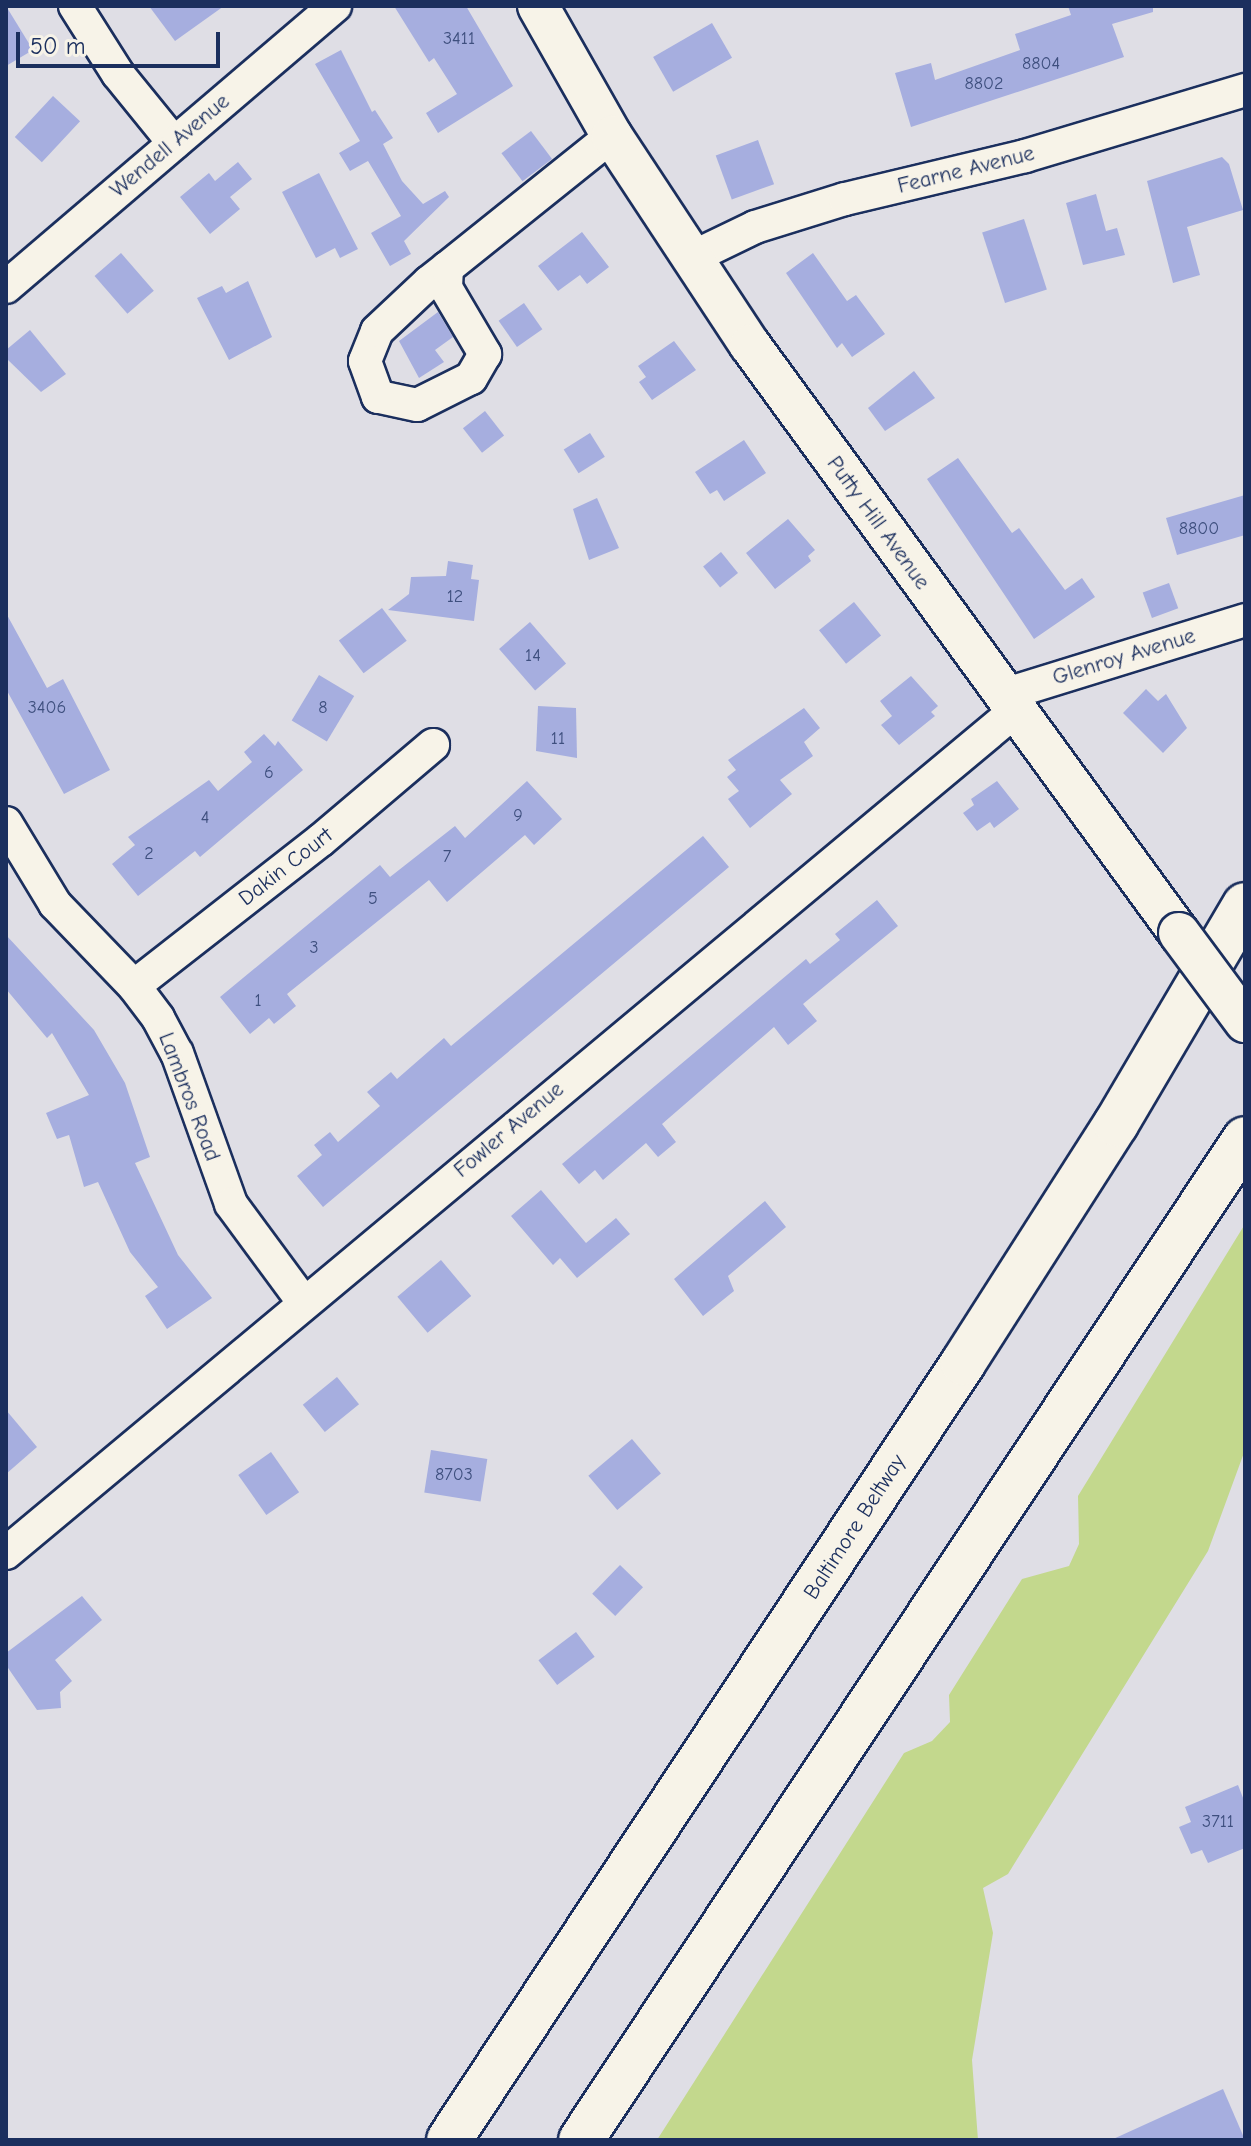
<!DOCTYPE html>
<style>
body{margin:0}
#map{position:relative;width:1251px;height:2146px;overflow:hidden;background:#dfdee5;font-family:"Comic Neue",sans-serif}
div>[style]{position:absolute}
.green>*{inset:0;background:#c3d88d}
.building>*{inset:0;background:#a6aedf;transform-origin:0 0}
.roads{filter:drop-shadow(2px 0 #1b2f5e) drop-shadow(-2px 0 #1b2f5e) drop-shadow(0 2px #1b2f5e) drop-shadow(0 -2px #1b2f5e)}
.minor>*{height:32px;margin:-16px;padding:0 16px;transform-origin:16px;border-radius:16px;background:#f7f3e8}
.major>*{height:40px;margin:-20px;padding:0 20px;transform-origin:20px;border-radius:20px;background:#f7f3e8}
.highway>*{height:44px;margin:-22px;padding:0 22px;transform-origin:22px;border-radius:22px;background:#f7f3e8}
.bridges{filter:drop-shadow(2px 0 #1b2f5e) drop-shadow(-2px 0 #1b2f5e) drop-shadow(0 2px #1b2f5e) drop-shadow(0 -2px #1b2f5e)}
.major-bridge>*{height:40px;margin:-20px;padding:0 20px;transform-origin:20px;border-radius:20px;background:#f7f3e8}
span{translate:-50% -50%;white-space:nowrap;text-align:center;line-height:1.15;-webkit-text-stroke:6px #f7f3e8;paint-order:stroke}
.number-label{font-size:18px;color:#3e4f7e}
.number-label span{-webkit-text-stroke-width:0}
.street-label{font-size:22px;color:#1b2f5e}
.frame{position:absolute;inset:0;border:8px solid #1b2f5e;pointer-events:none}
.scale{position:absolute;left:16px;top:32px;width:204px;height:36px;box-sizing:border-box;border:4px solid #1b2f5e;border-top:0;padding-left:10px;font-size:24px;line-height:28px;white-space:nowrap;color:#1b2f5e;-webkit-text-stroke:6px #f7f3e8;paint-order:stroke}
</style>
<div id="map">
<div class="green">
<i style="clip-path:polygon(1245px 1224px,1245px 1450px,1208px 1551px,1008px 1874px,983px 1888px,993px 1933px,972px 2060px,978px 2140px,657px 2140px,904px 1753px,932px 1741px,950px 1722px,949px 1695px,1022px 1579px,1069px 1566px,1079px 1544px,1078px 1496px)"></i>
</div>
<div class="building">
<i style="clip-path:polygon(6px 6px,33px 50px,6px 66px)"></i>
<i style="clip-path:polygon(149px 6px,224px 6px,175px 41px)"></i>
<i style="clip-path:polygon(394px 6px,466px 6px,513px 86px,438px 133px,426px 113px,457px 94px,434px 58px,429px 62px)"></i>
<i style="clip-path:polygon(1068px 6px,1153px 6px,1153px 12px,1112px 24px,1124px 57px,911px 127px,895px 73px,931px 63px,935px 80px,1020px 50px,1015px 34px,1071px 15px)"></i>
<i style="left:712px;top:23px;width:40px;height:68px;rotate:60deg"></i>
<i style="clip-path:polygon(341px 50px,372px 112px,375px 110px,393px 138px,383px 144px,402px 181px,423px 204px,445px 191px,449px 197px,404px 241px,411px 254px,390px 266px,371px 233px,401px 216px,368px 161px,350px 171px,339px 153px,360px 141px,315px 64px)"></i>
<i style="left:53px;top:96px;width:37px;height:56px;rotate:43deg"></i>
<i style="left:531px;top:131px;width:35px;height:37px;rotate:53deg"></i>
<i style="left:758px;top:140px;width:47px;height:45px;rotate:70deg"></i>
<i style="clip-path:polygon(1222px 157px,1229px 164px,1243px 210px,1187px 227px,1200px 275px,1173px 283px,1147px 181px)"></i>
<i style="clip-path:polygon(238px 162px,252px 179px,230px 197px,240px 209px,210px 234px,180px 197px,209px 173px,215px 181px)"></i>
<i style="clip-path:polygon(319px 173px,358px 249px,340px 258px,335px 248px,316px 258px,282px 192px)"></i>
<i style="clip-path:polygon(1096px 194px,1106px 231px,1117px 228px,1125px 255px,1083px 265px,1066px 203px)"></i>
<i style="left:1024px;top:219px;width:74px;height:44px;rotate:72deg"></i>
<i style="clip-path:polygon(582px 232px,609px 267px,587px 284px,580px 275px,558px 291px,538px 266px)"></i>
<i style="left:121px;top:253px;width:50px;height:35px;rotate:49deg"></i>
<i style="clip-path:polygon(813px 253px,847px 301px,856px 295px,885px 334px,852px 357px,842px 343px,837px 348px,786px 273px)"></i>
<i style="clip-path:polygon(248px 281px,272px 337px,229px 360px,197px 298px,222px 286px,226px 293px)"></i>
<i style="left:524px;top:303px;width:32px;height:31px;rotate:55deg"></i>
<i style="clip-path:polygon(438px 312px,453px 337px,435px 350px,444px 362px,419px 378px,399px 341px)"></i>
<i style="clip-path:polygon(30px 330px,66px 374px,41px 392px,6px 358px,6px 350px)"></i>
<i style="clip-path:polygon(674px 341px,696px 370px,652px 400px,639px 382px,646px 377px,638px 366px)"></i>
<i style="clip-path:polygon(914px 371px,935px 398px,885px 431px,868px 408px)"></i>
<i style="left:485px;top:411px;width:31px;height:28px;rotate:52deg"></i>
<i style="left:590px;top:433px;width:28px;height:31px;rotate:58deg"></i>
<i style="clip-path:polygon(744px 440px,766px 473px,724px 501px,717px 490px,710px 494px,695px 472px)"></i>
<i style="clip-path:polygon(958px 458px,1012px 533px,1019px 528px,1065px 590px,1082px 578px,1095px 597px,1034px 639px,927px 479px)"></i>
<i style="clip-path:polygon(1245px 495px,1245px 535px,1177px 555px,1166px 518px)"></i>
<i style="clip-path:polygon(597px 498px,619px 548px,589px 560px,573px 509px)"></i>
<i style="clip-path:polygon(788px 519px,815px 550px,808px 556px,811px 561px,775px 589px,746px 553px)"></i>
<i style="left:721px;top:552px;width:27px;height:23px;rotate:51deg"></i>
<i style="clip-path:polygon(448px 561px,473px 565px,471px 579px,479px 580px,474px 621px,388px 610px,409px 594px,411px 577px,446px 576px)"></i>
<i style="left:1169px;top:583px;width:27px;height:28px;rotate:70deg"></i>
<i style="left:854px;top:602px;width:43px;height:45px;rotate:51deg"></i>
<i style="left:382px;top:608px;width:41px;height:54px;rotate:53deg"></i>
<i style="clip-path:polygon(6px 613px,47px 688px,63px 679px,110px 770px,64px 794px,6px 689px)"></i>
<i style="left:530px;top:622px;width:55px;height:41px;rotate:49deg"></i>
<i style="left:319px;top:675px;width:41px;height:53px;rotate:31deg"></i>
<i style="clip-path:polygon(911px 676px,938px 706px,931px 712px,935px 716px,899px 745px,881px 725px,892px 716px,880px 701px)"></i>
<i style="clip-path:polygon(1146px 689px,1158px 701px,1166px 694px,1187px 728px,1163px 753px,1123px 713px)"></i>
<i style="clip-path:polygon(538px 706px,576px 708px,577px 758px,536px 751px)"></i>
<i style="clip-path:polygon(804px 708px,820px 728px,804px 742px,813px 756px,780px 780px,792px 794px,750px 828px,728px 799px,739px 791px,727px 777px,736px 770px,728px 760px)"></i>
<i style="clip-path:polygon(264px 734px,275px 746px,278px 741px,303px 770px,200px 857px,195px 851px,138px 896px,112px 864px,135px 845px,128px 837px,209px 780px,218px 791px,252px 762px,244px 752px)"></i>
<i style="clip-path:polygon(527px 781px,562px 819px,534px 845px,525px 835px,447px 902px,429px 880px,287px 994px,296px 1006px,274px 1024px,269px 1018px,250px 1034px,220px 997px,380px 865px,390px 877px,455px 826px,465px 838px)"></i>
<i style="clip-path:polygon(997px 781px,1019px 809px,994px 828px,990px 822px,977px 831px,963px 813px,974px 805px,971px 799px)"></i>
<i style="clip-path:polygon(703px 836px,729px 867px,323px 1207px,297px 1176px,322px 1155px,314px 1145px,330px 1132px,338px 1142px,380px 1106px,367px 1092px,391px 1072px,397px 1079px,444px 1038px,451px 1046px)"></i>
<i style="clip-path:polygon(877px 900px,898px 926px,803px 1004px,817px 1021px,788px 1045px,774px 1027px,662px 1124px,676px 1142px,658px 1157px,646px 1143px,603px 1180px,595px 1170px,579px 1184px,562px 1164px,806px 959px,810px 964px,840px 940px,835px 934px)"></i>
<i style="clip-path:polygon(6px 935px,94px 1030px,125px 1083px,150px 1157px,135px 1163px,178px 1255px,212px 1298px,167px 1329px,145px 1296px,158px 1287px,130px 1252px,98px 1182px,84px 1187px,69px 1135px,57px 1139px,46px 1113px,89px 1095px,52px 1033px,47px 1038px,6px 989px)"></i>
<i style="clip-path:polygon(541px 1190px,586px 1243px,616px 1218px,630px 1234px,577px 1278px,560px 1258px,553px 1265px,511px 1216px)"></i>
<i style="clip-path:polygon(765px 1201px,786px 1227px,728px 1276px,734px 1291px,703px 1316px,674px 1279px)"></i>
<i style="left:441px;top:1260px;width:47px;height:57px;rotate:50deg"></i>
<i style="left:337px;top:1377px;width:35px;height:44px;rotate:51deg"></i>
<i style="clip-path:polygon(6px 1410px,37px 1447px,6px 1474px)"></i>
<i style="left:632px;top:1439px;width:45px;height:57px;rotate:50deg"></i>
<i style="left:431px;top:1450px;width:57px;height:43px;rotate:9deg"></i>
<i style="left:271px;top:1452px;width:49px;height:40px;rotate:55deg"></i>
<i style="left:620px;top:1565px;width:32px;height:40px;rotate:44deg"></i>
<i style="clip-path:polygon(82px 1596px,102px 1620px,55px 1660px,72px 1681px,60px 1692px,61px 1708px,37px 1710px,6px 1665px,6px 1653px)"></i>
<i style="left:576px;top:1632px;width:31px;height:47px;rotate:53deg"></i>
<i style="clip-path:polygon(1238px 1785px,1245px 1803px,1245px 1848px,1208px 1863px,1202px 1850px,1191px 1854px,1179px 1827px,1191px 1822px,1185px 1807px)"></i>
<i style="clip-path:polygon(1223px 2089px,1245px 2140px,1111px 2140px)"></i>
</div>
<div class="roads">
<div class="minor">
<i style="left:75px;top:6px;width:80px;rotate:57.7deg"></i>
<i style="left:118px;top:74px;width:89px;rotate:50.9deg"></i>
<i style="left:691px;top:258px;width:71px;rotate:-25.8deg"></i>
<i style="left:755px;top:227px;width:94px;rotate:-17.3deg"></i>
<i style="left:845px;top:199px;width:185px;rotate:-13.4deg"></i>
<i style="left:1025px;top:156px;width:230px;rotate:-16.7deg"></i>
<i style="left:447px;top:268px;width:20px;rotate:93deg"></i>
<i style="left:446px;top:288px;width:77px;rotate:59.4deg"></i>
<i style="left:485px;top:354px;width:28px;rotate:120deg"></i>
<i style="left:471px;top:378px;width:60px;rotate:153.4deg"></i>
<i style="left:417px;top:405px;width:40px;rotate:-168deg"></i>
<i style="left:378px;top:397px;width:38px;rotate:-110deg"></i>
<i style="left:365px;top:361px;width:32px;rotate:-68deg"></i>
<i style="left:377px;top:331px;width:71px;rotate:-43.3deg"></i>
<i style="left:429px;top:282px;width:23px;rotate:-38deg"></i>
<i style="left:447px;top:268px;width:211px;rotate:-38.7deg"></i>
<i style="left:6px;top:287px;width:433px;rotate:-40.5deg"></i>
<i style="left:1003px;top:695px;width:253px;rotate:-17.2deg"></i>
<i style="left:6px;top:823px;width:95px;rotate:58.8deg"></i>
<i style="left:55px;top:904px;width:114px;rotate:46.1deg"></i>
<i style="left:134px;top:986px;width:40px;rotate:53deg"></i>
<i style="left:158px;top:1018px;width:40px;rotate:62deg"></i>
<i style="left:177px;top:1053px;width:160px;rotate:70.3deg"></i>
<i style="left:231px;top:1204px;width:123px;rotate:53.6deg"></i>
<i style="left:134px;top:986px;width:237px;rotate:-38deg"></i>
<i style="left:321px;top:840px;width:147px;rotate:-40.3deg"></i>
<i style="left:6px;top:1553px;width:1314px;rotate:-39.84deg"></i>
</div>
<div class="major">
<i style="left:538px;top:6px;width:150px;rotate:60.4deg"></i>
<i style="left:612px;top:136px;width:250px;rotate:56.6deg"></i>
<i style="left:750px;top:345px;width:728px;rotate:53.89deg"></i>
</div>
<div class="highway">
<i style="left:449px;top:2140px;width:932px;rotate:-56.51deg"></i>
<i style="left:963px;top:1363px;width:284px;rotate:-57.4deg"></i>
<i style="left:1116px;top:1124px;width:254px;rotate:-59.5deg"></i>
<i style="left:581px;top:2140px;width:1201px;rotate:-56.44deg"></i>
</div>
</div>
<div class="bridges">
<div class="major-bridge">
<i style="left:1179px;top:933px;width:111px;rotate:53.4deg"></i>
</div>
</div>
<div class="number-label">
<span style="left:459px;top:39px">3411</span>
<span style="left:1041px;top:64px">8804</span>
<span style="left:984px;top:84px">8802</span>
<span style="left:1199px;top:529px">8800</span>
<span style="left:455px;top:597px">12</span>
<span style="left:533px;top:656px">14</span>
<span style="left:47px;top:708px">3406</span>
<span style="left:323px;top:708px">8</span>
<span style="left:558px;top:739px">11</span>
<span style="left:269px;top:773px">6</span>
<span style="left:518px;top:816px">9</span>
<span style="left:205px;top:818px">4</span>
<span style="left:149px;top:854px">2</span>
<span style="left:447px;top:857px">7</span>
<span style="left:373px;top:899px">5</span>
<span style="left:314px;top:948px">3</span>
<span style="left:258px;top:1001px">1</span>
<span style="left:454px;top:1475px">8703</span>
<span style="left:1218px;top:1822px">3711</span>
</div>
<div class="street-label">
<span style="left:170px;top:146px;rotate:-40deg">Wendell Avenue</span>
<span style="left:966px;top:170px;rotate:-14deg">Fearne Avenue</span>
<span style="left:878px;top:523px;rotate:54deg">Putty Hill Avenue</span>
<span style="left:1124px;top:657px;rotate:-17deg">Glenroy Avenue</span>
<span style="left:286px;top:867px;rotate:-38deg">Dakin Court</span>
<span style="left:189px;top:1097px;rotate:69deg">Lambros Road</span>
<span style="left:509px;top:1130px;rotate:-40deg">Fowler Avenue</span>
<span style="left:855px;top:1527px;rotate:-57deg">Baltimore Beltway</span>
</div>
<div class="frame"></div>
<div class="scale">50 m</div>
</div>
